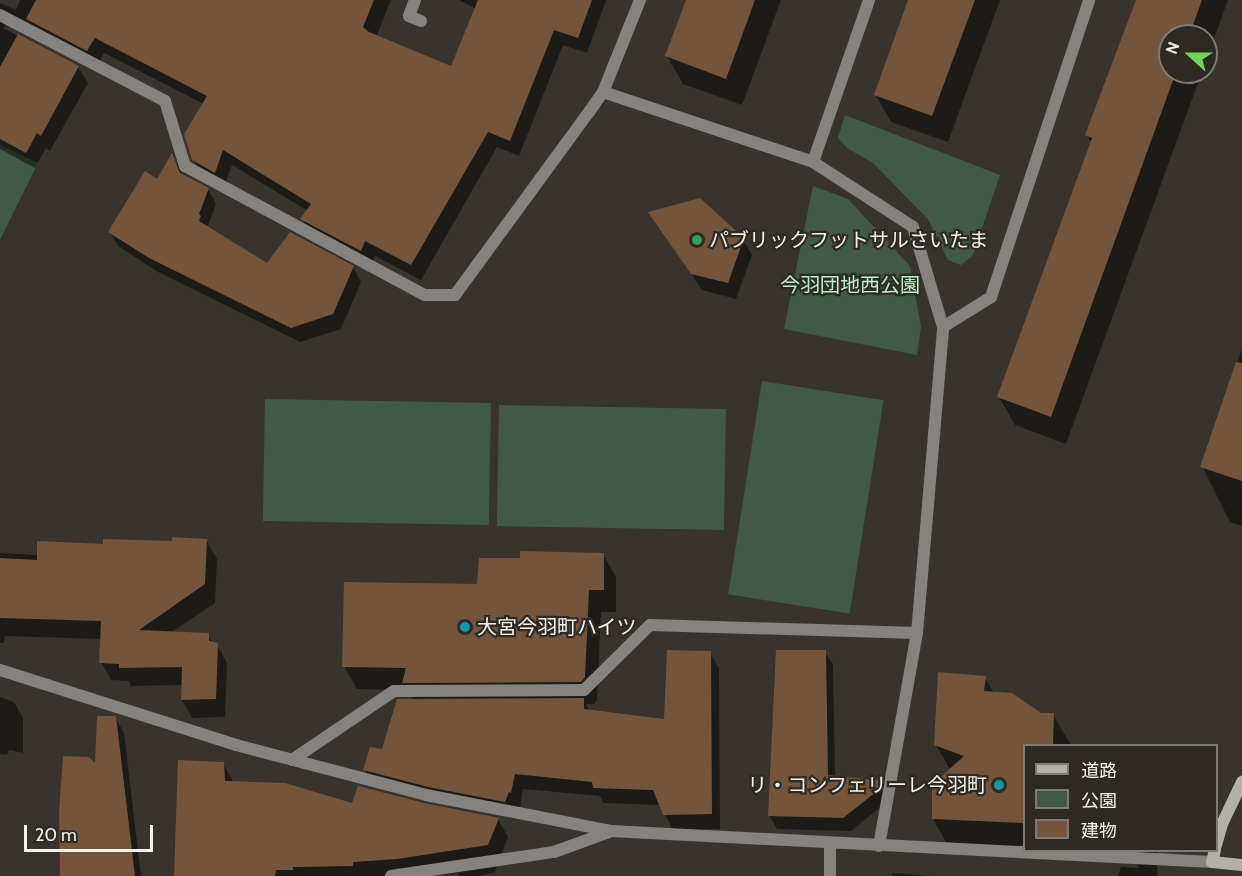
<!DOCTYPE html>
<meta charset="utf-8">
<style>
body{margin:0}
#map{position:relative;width:1242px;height:876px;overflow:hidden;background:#38342d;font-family:Cabin,"Noto Sans JP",sans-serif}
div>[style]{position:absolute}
.green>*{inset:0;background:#405a46;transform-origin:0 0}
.shadow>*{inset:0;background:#0007}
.building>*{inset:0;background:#75543c}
.street>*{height:12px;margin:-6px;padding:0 6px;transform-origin:6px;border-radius:6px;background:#858380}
.secondary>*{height:12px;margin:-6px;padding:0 6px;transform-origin:6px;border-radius:6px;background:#b3b0aa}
.dots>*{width:16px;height:16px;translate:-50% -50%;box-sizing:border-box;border:3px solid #2e2a23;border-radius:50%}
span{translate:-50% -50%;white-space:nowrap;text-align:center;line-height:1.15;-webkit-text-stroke:4.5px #2e2a23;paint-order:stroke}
.poi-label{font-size:20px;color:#f5f2ee}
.left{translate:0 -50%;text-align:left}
.right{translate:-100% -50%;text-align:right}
.park-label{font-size:20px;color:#b8f2c4}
.legend{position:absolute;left:1023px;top:744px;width:195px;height:108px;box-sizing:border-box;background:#2e2a23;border:2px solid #7e7a74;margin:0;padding:8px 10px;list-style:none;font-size:18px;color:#f5f2ee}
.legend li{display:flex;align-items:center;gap:12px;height:30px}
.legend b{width:30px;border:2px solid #7e7a74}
.north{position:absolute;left:1158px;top:24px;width:60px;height:60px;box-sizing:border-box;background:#2e2a23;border:2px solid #7e7a74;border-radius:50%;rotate:291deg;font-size:16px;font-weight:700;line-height:24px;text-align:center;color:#f5f2ee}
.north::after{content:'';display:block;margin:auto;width:21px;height:27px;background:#72d25d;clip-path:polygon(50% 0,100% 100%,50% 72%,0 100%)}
.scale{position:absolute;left:24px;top:825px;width:129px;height:27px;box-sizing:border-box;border:3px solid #f5f2ee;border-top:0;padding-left:8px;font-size:18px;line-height:21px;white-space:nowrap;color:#f5f2ee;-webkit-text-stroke:4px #2e2a23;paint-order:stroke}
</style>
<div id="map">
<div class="green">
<i style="clip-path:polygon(845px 115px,1000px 175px,973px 255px,961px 265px,948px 260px,928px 219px,873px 163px,847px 148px,838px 138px)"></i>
<i style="clip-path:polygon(0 145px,38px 163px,0 240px)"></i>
<i style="clip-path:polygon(813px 186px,848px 199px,910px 266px,921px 327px,917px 355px,784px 329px)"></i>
<i style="left:762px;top:381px;width:123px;height:216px;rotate:9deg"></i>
<i style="left:265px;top:399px;width:226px;height:122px;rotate:1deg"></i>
<i style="left:499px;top:405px;width:227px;height:121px;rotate:1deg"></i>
</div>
<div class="shadow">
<i style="clip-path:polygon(20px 0,391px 0,338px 132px,452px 68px,476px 9px,459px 0,606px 0,587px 53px,563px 45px,519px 156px,497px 147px,421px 280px,375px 256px,370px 266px,311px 234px,302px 219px,308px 211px,232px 165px,224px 187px,203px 176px,193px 160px,204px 104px,104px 53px,97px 66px,9px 22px,3px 28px,78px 67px,88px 83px,50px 151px,46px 148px,35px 168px,0 149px,0 3px,16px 10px)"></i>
<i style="clip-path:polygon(688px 0,781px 0,742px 105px,683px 84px,667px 56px)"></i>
<i style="clip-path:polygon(910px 0,1000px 0,948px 142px,891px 122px,875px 94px)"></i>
<i style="clip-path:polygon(1137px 0,1228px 0,1206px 60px,1206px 36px,1170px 36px,1170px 72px,1202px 72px,1066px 444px,1015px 425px,999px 397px,1092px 144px,1087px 135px)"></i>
<i style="clip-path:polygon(172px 156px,183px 176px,208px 189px,216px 204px,207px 228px,267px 265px,353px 267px,361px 282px,341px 329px,300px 342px,158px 272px,118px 246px,110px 232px,157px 181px)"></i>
<i style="clip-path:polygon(650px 213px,743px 239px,752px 255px,736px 299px,702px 290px)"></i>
<i style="clip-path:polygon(1242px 349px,1242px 526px,1230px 522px,1202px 466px)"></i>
<i style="clip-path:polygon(206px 540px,217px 559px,215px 603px,170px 633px,208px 635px,213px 644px,217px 645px,227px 663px,225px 717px,192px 718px,182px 700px,183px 685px,131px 686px,129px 681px,111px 680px,101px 662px,102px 639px,5px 636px,4px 643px,0 643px,0 553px,38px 555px,104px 545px)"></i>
<i style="clip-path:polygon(603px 554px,616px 577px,616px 612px,601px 612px,597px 700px,594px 704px,586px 704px,590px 712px,665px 721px,710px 653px,719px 668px,720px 829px,673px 830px,660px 805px,603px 803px,600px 796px,523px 789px,520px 807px,517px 807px,513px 817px,373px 785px,365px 770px,383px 750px,414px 701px,408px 690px,357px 689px,344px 666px,478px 586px)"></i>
<i style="clip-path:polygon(825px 652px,833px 665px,835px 778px,881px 783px,889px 796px,888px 801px,851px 831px,777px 829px,769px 815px)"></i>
<i style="clip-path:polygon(985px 678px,994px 693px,1041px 714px,1053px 715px,1071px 745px,1024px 746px,1024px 850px,1158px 850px,1157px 876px,1118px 876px,1121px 867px,1139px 868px,1132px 857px,950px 849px,933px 819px,951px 771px,936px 745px)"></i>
<i style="clip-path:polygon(0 697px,14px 702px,23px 718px,23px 753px,9px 750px,7px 755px,0 754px)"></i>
<i style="clip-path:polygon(115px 717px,124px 733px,141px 876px,61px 876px)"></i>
<i style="clip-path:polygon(223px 763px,234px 783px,353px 805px,424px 805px,498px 819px,508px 837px,495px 872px,479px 876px,458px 876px,458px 874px,424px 876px,176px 876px)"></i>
<i style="clip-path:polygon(893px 873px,931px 876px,892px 876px)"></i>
</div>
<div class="building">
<i style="clip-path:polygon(36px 0,374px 0,363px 27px,369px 32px,451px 66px,478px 0,592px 0,578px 38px,554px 30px,510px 141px,488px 132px,411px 265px,365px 241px,361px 251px,300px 219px,311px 204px,223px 150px,215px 173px,192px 160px,184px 134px,207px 96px,95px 38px,87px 51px,26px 19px)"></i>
<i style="clip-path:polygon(686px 0,755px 0,726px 79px,665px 56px)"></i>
<i style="clip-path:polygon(908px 0,975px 0,932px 116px,874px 95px)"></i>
<i style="clip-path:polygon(1136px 0,1202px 0,1189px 36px,1170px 36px,1170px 72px,1176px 72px,1051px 417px,997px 397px,1092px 138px,1085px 135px)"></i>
<i style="clip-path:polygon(18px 34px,79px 66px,41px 136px,37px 133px,26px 153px,0 139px,0 67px)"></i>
<i style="clip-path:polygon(172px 153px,180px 173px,209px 188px,199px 214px,201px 216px,199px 221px,267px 263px,290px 232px,354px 266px,333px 314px,291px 328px,149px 258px,108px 232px,145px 171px,157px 179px)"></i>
<i style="clip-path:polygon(700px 198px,744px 238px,728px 283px,691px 274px,648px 212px)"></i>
<i style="clip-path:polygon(1236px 362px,1242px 363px,1242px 481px,1200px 467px)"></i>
<i style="clip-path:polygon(172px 537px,207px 539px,205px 584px,139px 630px,209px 633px,209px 641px,218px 643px,216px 699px,181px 700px,182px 667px,119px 668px,119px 664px,99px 663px,101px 621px,0 618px,0 558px,37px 560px,37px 541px,103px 544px,103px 539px,172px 541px)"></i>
<i style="clip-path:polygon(520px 551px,604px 553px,604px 590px,589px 590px,585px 677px,581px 682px,402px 683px,406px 668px,342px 667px,344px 582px,477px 584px,479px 558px,520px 558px)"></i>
<i style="clip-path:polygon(667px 650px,711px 651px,712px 814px,663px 815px,653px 790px,593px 788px,592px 782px,515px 774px,511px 793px,509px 792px,505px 802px,428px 787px,363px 770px,370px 747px,382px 749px,397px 699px,584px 698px,584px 709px,664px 719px)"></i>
<i style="clip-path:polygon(776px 650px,826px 650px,828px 775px,882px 781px,881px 788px,843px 818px,768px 816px)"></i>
<i style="clip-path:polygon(938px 672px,986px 676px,984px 691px,1012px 693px,1041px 713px,1054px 713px,1053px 746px,1024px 746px,1024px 823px,932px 819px,932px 785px,964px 756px,934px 745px)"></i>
<i style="clip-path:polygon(97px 716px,116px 716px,135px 876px,60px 876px,59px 813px,63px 756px,89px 757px,95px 763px)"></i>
<i style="clip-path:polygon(178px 760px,224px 762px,225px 781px,285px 783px,352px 803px,358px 786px,424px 803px,499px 818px,488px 845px,397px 859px,353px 862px,353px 866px,293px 867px,293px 870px,276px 870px,275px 876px,174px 876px)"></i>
</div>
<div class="street">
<i style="left:415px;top:0;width:17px;rotate:111deg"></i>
<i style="left:409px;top:16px;width:13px;rotate:23deg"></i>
<i style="left:0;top:15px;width:186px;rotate:27.5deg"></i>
<i style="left:165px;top:101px;width:68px;rotate:72.9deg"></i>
<i style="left:185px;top:166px;width:272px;rotate:28.3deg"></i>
<i style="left:425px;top:295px;width:30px"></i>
<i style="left:455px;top:295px;width:227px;rotate:-53.8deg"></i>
<i style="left:589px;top:112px;width:24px;rotate:-55deg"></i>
<i style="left:603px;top:92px;width:99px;rotate:-68.1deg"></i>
<i style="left:603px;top:92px;width:221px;rotate:18.4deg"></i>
<i style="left:813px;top:162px;width:119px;rotate:33deg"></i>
<i style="left:913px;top:227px;width:104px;rotate:73.3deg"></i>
<i style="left:813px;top:162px;width:171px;rotate:-70.9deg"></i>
<i style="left:0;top:670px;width:248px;rotate:17.6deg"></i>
<i style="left:236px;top:745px;width:196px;rotate:14.7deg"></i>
<i style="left:426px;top:795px;width:188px;rotate:11deg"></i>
<i style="left:611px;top:831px;width:602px;rotate:2.95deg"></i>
<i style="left:292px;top:760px;width:123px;rotate:-34.1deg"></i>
<i style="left:394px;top:691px;width:190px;rotate:-0.3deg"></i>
<i style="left:584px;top:690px;width:93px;rotate:-44.6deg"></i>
<i style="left:650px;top:625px;width:267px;rotate:1.7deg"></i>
<i style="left:879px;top:846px;width:216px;rotate:-79.9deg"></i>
<i style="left:917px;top:633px;width:307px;rotate:-85.1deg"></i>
<i style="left:943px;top:327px;width:57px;rotate:-32deg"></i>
<i style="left:991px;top:297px;width:313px;rotate:-71.7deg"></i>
<i style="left:391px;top:876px;width:165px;rotate:-8.4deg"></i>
<i style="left:554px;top:852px;width:59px;rotate:-20deg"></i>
<i style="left:830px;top:876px;width:32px;rotate:-90deg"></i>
</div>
<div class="secondary">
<i style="left:1216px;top:845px;width:22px;rotate:-74deg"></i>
<i style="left:1222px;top:824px;width:47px;rotate:-64.5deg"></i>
<i style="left:1215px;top:850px;width:12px;rotate:104deg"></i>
<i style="left:1212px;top:862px;width:30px;rotate:6deg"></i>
</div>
<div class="dots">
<i style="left:697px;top:240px;background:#2e9e5b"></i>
<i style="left:465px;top:627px;background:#0f9aa8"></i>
<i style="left:999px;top:785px;background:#0f9aa8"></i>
</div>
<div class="poi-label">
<span class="left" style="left:709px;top:240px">パブリックフットサルさいたま</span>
<span class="left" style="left:477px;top:627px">大宮今羽町ハイツ</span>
<span class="right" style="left:987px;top:785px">リ・コンフェリーレ今羽町</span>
</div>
<div class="park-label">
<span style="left:850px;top:285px">今羽団地西公園</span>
</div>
<ul class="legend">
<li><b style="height:8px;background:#b3b0aa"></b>道路</li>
<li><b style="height:16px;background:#405a46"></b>公園</li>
<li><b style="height:16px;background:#75543c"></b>建物</li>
</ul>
<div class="north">N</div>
<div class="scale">20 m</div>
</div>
